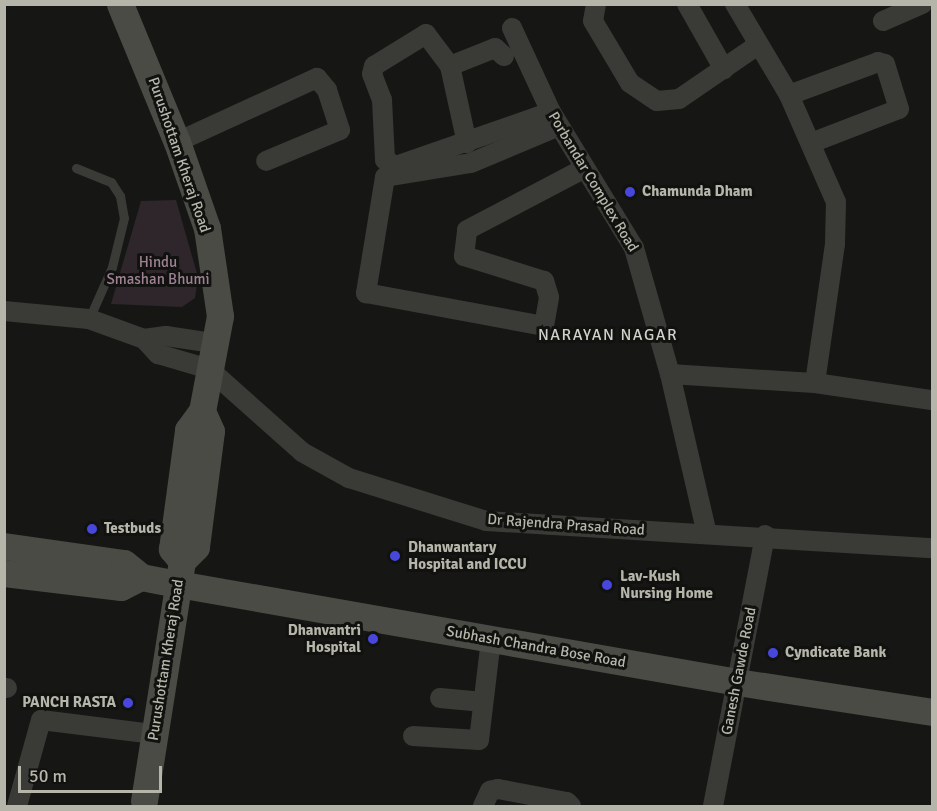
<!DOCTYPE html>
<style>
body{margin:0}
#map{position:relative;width:937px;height:811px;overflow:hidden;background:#161715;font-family:Signika,sans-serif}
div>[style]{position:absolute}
.green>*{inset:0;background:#2e262a}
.lane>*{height:9px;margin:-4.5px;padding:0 4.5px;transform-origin:4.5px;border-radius:4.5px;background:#3a3b37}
.street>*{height:20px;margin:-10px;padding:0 10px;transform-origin:10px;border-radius:10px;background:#3a3b37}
.secondary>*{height:27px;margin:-13.5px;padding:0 13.5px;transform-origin:13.5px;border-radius:13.5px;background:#4a4b45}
.dots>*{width:16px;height:16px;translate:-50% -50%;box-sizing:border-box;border:3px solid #111210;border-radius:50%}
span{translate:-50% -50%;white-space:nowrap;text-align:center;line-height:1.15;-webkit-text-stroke:6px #111210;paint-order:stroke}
.street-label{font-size:15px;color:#b5b5a9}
.poi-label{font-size:15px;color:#b5b5a9;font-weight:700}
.left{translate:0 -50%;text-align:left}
.right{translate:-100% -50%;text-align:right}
.park-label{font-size:15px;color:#9e8293}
.neighbourhood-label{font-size:16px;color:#d1d2c9;letter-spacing:1.5px}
.frame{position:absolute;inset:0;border:6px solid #b5b5a9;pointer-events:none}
.scale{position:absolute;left:18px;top:766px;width:144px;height:27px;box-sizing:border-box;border:3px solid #b5b5a9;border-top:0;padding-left:8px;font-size:18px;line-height:21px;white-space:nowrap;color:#b5b5a9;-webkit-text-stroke:4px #111210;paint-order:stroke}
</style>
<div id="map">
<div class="green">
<i style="clip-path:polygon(176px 200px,198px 277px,195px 298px,182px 307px,111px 304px,141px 201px)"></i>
</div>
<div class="lane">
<i style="left:76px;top:168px;width:38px;rotate:22deg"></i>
<i style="left:111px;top:182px;width:17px;rotate:57deg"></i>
<i style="left:120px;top:196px;width:22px;rotate:80deg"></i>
<i style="left:124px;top:218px;width:50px;rotate:103.8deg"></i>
<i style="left:112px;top:267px;width:57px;rotate:113.9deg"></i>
</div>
<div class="street">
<i style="left:596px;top:4px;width:17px;rotate:100deg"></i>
<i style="left:593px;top:21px;width:72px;rotate:59.2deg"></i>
<i style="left:630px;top:83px;width:32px;rotate:34deg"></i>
<i style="left:657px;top:101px;width:22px;rotate:-5deg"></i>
<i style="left:679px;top:99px;width:96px;rotate:-34.4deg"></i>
<i style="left:687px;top:4px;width:75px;rotate:60.4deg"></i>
<i style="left:735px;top:4px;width:106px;rotate:59.3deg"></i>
<i style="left:789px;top:95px;width:117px;rotate:66.3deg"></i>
<i style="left:836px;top:202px;width:42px;rotate:91.4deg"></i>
<i style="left:835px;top:244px;width:140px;rotate:98.2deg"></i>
<i style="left:883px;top:21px;width:43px;rotate:-23.6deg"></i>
<i style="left:512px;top:28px;width:93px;rotate:65.1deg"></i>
<i style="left:551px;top:112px;width:159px;rotate:58.6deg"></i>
<i style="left:634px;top:248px;width:131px;rotate:74.1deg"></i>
<i style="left:670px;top:374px;width:145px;rotate:3.6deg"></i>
<i style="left:815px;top:383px;width:118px;rotate:8.3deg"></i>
<i style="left:504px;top:56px;width:12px;rotate:-138deg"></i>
<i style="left:495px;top:48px;width:48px;rotate:158.2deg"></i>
<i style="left:450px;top:66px;width:40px;rotate:-127deg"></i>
<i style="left:426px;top:34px;width:61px;rotate:148.4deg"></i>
<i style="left:374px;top:66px;width:8px;rotate:104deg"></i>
<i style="left:372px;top:74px;width:28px;rotate:69deg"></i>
<i style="left:382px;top:100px;width:60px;rotate:87.1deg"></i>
<i style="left:385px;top:160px;width:13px;rotate:29deg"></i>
<i style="left:396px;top:166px;width:164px;rotate:-19.2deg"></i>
<i style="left:450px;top:66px;width:79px;rotate:77.6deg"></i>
<i style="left:789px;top:95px;width:95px;rotate:-20.3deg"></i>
<i style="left:878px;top:62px;width:7px;rotate:16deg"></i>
<i style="left:885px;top:64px;width:47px;rotate:72.7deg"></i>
<i style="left:899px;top:109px;width:94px;rotate:158.9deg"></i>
<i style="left:559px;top:126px;width:95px;rotate:157.2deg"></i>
<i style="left:471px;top:163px;width:87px;rotate:170.8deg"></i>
<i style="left:385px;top:177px;width:118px;rotate:99.3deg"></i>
<i style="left:366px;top:293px;width:181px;rotate:10.5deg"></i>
<i style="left:544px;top:326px;width:29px;rotate:-80deg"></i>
<i style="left:549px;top:297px;width:17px;rotate:-107deg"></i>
<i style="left:544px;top:281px;width:84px;rotate:-162.6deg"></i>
<i style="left:464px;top:256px;width:26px;rotate:-83deg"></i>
<i style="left:467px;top:230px;width:133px;rotate:-27.7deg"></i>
<i style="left:177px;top:142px;width:154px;rotate:-24.6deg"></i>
<i style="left:317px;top:78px;width:16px;rotate:50deg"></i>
<i style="left:327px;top:90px;width:42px;rotate:72deg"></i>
<i style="left:340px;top:130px;width:80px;rotate:157.3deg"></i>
<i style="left:4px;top:311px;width:85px;rotate:5.4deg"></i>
<i style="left:89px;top:319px;width:59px;rotate:20deg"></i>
<i style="left:144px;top:339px;width:21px;rotate:47deg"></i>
<i style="left:158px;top:354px;width:53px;rotate:16.4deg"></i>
<i style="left:209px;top:369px;width:125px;rotate:41.7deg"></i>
<i style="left:302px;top:452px;width:54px;rotate:29deg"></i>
<i style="left:349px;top:478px;width:144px;rotate:17.4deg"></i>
<i style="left:486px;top:521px;width:447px;rotate:3.5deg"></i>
<i style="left:144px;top:339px;width:22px;rotate:-8deg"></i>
<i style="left:166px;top:336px;width:48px;rotate:8.5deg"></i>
<i style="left:670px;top:374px;width:164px;rotate:77deg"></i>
<i style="left:4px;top:688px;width:3px"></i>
<i style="left:440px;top:698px;width:43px;rotate:5.3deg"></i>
<i style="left:413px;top:736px;width:66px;rotate:3.5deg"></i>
<i style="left:479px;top:740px;width:102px;rotate:-83.2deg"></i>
<i style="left:17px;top:806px;width:89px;rotate:-74.4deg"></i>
<i style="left:41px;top:720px;width:114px;rotate:7.1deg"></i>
<i style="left:483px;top:806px;width:17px;rotate:-65deg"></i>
<i style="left:490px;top:791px;width:8px;rotate:-14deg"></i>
<i style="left:498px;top:789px;width:70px;rotate:10.7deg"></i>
<i style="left:567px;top:802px;width:6px;rotate:45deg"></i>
<i style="left:713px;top:806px;width:276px;rotate:-79.1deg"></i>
</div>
<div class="secondary">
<i style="left:120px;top:4px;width:149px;rotate:67.6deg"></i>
<i style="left:177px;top:142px;width:91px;rotate:70.8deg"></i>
<i style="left:207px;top:228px;width:89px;rotate:81.6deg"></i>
<i style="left:220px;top:316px;width:97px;rotate:100.7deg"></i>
<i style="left:202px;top:411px;width:22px;rotate:66deg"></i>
<i style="left:211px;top:431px;width:117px;rotate:97.4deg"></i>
<i style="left:196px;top:547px;width:20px;rotate:135deg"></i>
<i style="left:182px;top:561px;width:243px;rotate:99deg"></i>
<i style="left:4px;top:546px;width:121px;rotate:8.1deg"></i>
<i style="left:124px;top:563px;width:22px;rotate:39deg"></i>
<i style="left:141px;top:577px;width:38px;rotate:11deg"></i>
<i style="left:178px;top:584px;width:568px;rotate:9.94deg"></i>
<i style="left:737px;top:682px;width:197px;rotate:8.7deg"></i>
<i style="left:182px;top:561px;width:16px;rotate:-130deg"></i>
<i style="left:172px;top:549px;width:120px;rotate:-82.3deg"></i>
<i style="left:188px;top:430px;width:24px;rotate:-54deg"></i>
<i style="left:4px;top:573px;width:118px;rotate:6.8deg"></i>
<i style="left:121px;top:587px;width:22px;rotate:-27deg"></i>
</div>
<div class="dots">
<i style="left:630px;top:192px;background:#4847dc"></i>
<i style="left:92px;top:529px;background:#4847dc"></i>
<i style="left:395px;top:556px;background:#4847dc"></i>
<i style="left:607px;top:585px;background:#4847dc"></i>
<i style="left:373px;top:639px;background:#4847dc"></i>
<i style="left:773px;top:653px;background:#4847dc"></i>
<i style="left:128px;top:703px;background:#4847dc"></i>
</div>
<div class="street-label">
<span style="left:179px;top:155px;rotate:71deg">Purushottam Kheraj Road</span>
<span style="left:593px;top:182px;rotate:59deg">Porbandar Complex Road</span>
<span style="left:566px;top:525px;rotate:4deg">Dr Rajendra Prasad Road</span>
<span style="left:536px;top:647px;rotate:10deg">Subhash Chandra Bose Road</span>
<span style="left:166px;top:660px;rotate:-81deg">Purushottam Kheraj Road</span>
<span style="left:739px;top:671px;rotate:-79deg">Ganesh Gawde Road</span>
</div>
<div class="poi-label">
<span class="left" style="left:642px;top:192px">Chamunda Dham</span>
<span class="left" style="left:104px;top:529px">Testbuds</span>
<span class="left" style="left:408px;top:556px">Dhanwantary<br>Hospital and ICCU</span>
<span class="left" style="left:620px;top:585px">Lav-Kush<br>Nursing Home</span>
<span class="right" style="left:361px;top:639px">Dhanvantri<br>Hospital</span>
<span class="left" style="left:785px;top:653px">Cyndicate Bank</span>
<span class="right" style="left:116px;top:703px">PANCH RASTA</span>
</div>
<div class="park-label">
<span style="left:158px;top:271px">Hindu<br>Smashan Bhumi</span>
</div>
<div class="neighbourhood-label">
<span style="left:608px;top:335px">NARAYAN NAGAR</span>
</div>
<div class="frame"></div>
<div class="scale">50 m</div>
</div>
